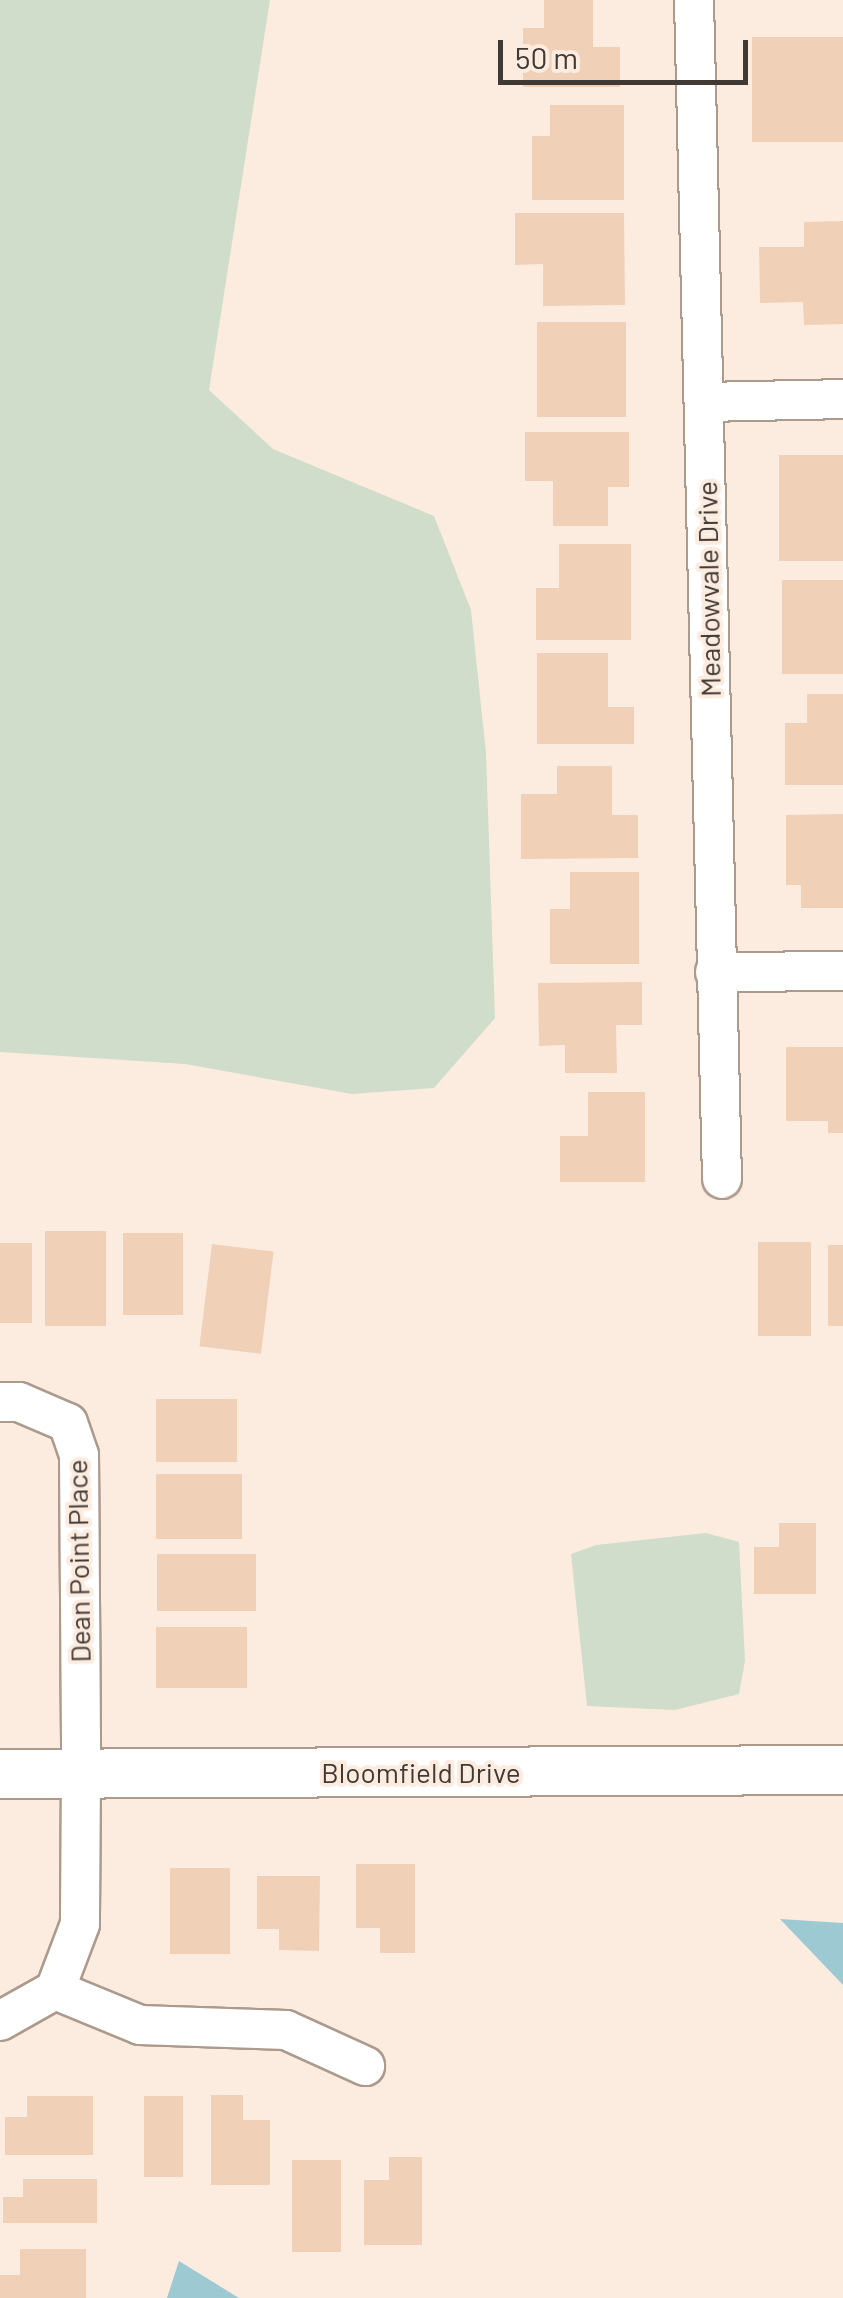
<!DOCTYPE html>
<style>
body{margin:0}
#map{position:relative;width:843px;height:2298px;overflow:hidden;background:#fcece0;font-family:Barlow,sans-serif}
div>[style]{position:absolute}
.green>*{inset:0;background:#d0ddca}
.water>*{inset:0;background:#9cc9d2}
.building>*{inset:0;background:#f0d0b7;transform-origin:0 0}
.roads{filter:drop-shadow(2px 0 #ac9a8c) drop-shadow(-2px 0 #ac9a8c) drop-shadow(0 2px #ac9a8c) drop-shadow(0 -2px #ac9a8c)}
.minor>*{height:38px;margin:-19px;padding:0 19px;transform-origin:19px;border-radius:19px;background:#fff}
.tertiary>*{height:48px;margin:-24px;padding:0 24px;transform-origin:24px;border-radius:24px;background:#fff}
span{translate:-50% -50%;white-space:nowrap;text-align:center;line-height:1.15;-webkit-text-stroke:8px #fcece0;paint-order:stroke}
.street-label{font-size:28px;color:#413934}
.scale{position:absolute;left:498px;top:40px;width:250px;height:45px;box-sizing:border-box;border:5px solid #413934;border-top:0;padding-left:12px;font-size:30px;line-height:35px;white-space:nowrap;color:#413934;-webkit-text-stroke:8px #fcece0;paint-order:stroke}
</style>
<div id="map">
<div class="green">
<i style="clip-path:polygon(0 0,270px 0,209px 390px,273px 449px,434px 516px,471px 610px,486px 753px,495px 1018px,434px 1088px,352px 1094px,185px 1064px,0 1052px)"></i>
<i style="clip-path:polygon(706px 1533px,739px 1542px,745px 1661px,739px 1694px,675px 1710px,587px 1706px,571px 1554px,596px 1545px)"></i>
</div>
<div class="water">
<i style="clip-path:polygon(780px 1919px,843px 1923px,843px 1985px)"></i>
<i style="clip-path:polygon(179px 2261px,239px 2298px,167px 2298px)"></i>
</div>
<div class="building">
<i style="clip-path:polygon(544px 0,593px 0,593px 47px,620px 47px,620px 87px,523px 87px,523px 28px,544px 28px)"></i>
<i style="left:752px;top:37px;width:91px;height:105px"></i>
<i style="clip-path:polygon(550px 105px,624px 105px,624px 200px,532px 200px,532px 136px,550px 136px)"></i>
<i style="clip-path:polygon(515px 213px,624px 213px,625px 305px,543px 306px,543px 264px,515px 265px)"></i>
<i style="clip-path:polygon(843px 221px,843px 324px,804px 325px,803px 302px,760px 303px,759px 247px,804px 247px,804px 222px)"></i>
<i style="left:537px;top:322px;width:89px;height:95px"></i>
<i style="clip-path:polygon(525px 432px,629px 432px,629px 487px,608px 487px,608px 526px,553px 526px,553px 481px,525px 481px)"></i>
<i style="left:779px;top:455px;width:64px;height:106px"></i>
<i style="clip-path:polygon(559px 544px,631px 544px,631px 640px,536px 640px,536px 588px,559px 588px)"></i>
<i style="left:782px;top:580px;width:61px;height:94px"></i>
<i style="clip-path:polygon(537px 653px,608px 653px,608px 707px,634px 707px,634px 744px,537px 744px)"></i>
<i style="clip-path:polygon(807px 694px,843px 694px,843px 785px,785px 785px,785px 723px,807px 723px)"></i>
<i style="clip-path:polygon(557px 766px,612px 766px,612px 815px,638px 815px,638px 858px,521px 859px,521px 794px,557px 794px)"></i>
<i style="clip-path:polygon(843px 814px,843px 908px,801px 908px,801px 885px,786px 885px,786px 815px)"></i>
<i style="clip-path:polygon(570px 872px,639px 872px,639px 964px,550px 964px,550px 909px,570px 909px)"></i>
<i style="clip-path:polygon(642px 982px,642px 1025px,616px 1025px,617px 1073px,565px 1073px,565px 1045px,539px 1046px,538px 983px)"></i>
<i style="clip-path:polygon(786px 1047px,843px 1047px,843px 1133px,828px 1133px,828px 1121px,786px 1121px)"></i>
<i style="clip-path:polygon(588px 1092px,645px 1092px,645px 1182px,560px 1182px,560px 1136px,588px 1136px)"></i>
<i style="left:45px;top:1231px;width:61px;height:95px"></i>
<i style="left:123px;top:1233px;width:60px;height:82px"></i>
<i style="left:758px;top:1242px;width:53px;height:94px"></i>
<i style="left:0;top:1243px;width:32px;height:80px"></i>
<i style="left:212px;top:1244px;width:62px;height:103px;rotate:7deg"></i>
<i style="left:828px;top:1245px;width:15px;height:81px"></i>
<i style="left:156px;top:1399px;width:81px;height:63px"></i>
<i style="left:156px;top:1474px;width:86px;height:65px"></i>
<i style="clip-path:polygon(779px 1523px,816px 1523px,816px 1594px,754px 1594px,754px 1547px,779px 1547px)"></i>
<i style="left:157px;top:1554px;width:99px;height:57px"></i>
<i style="left:156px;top:1627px;width:91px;height:61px"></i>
<i style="clip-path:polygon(356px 1864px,415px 1864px,415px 1953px,380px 1953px,380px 1928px,356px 1928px)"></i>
<i style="left:170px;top:1868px;width:60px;height:86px"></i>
<i style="clip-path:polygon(257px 1876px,320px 1876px,319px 1951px,279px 1950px,279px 1929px,257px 1929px)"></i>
<i style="clip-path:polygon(211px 2095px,243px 2095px,243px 2120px,270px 2120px,270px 2185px,211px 2185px)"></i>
<i style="clip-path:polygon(27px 2096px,93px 2096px,93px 2155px,5px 2155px,5px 2117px,27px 2117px)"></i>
<i style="left:144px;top:2096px;width:39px;height:81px"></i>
<i style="clip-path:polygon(389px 2157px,422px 2157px,422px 2245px,364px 2245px,364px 2180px,389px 2180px)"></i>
<i style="left:292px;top:2160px;width:49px;height:92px"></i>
<i style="clip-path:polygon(23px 2179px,97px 2179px,97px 2223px,3px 2223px,3px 2197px,23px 2197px)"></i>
<i style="clip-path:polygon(20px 2249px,86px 2249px,86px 2298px,0 2298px,0 2275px,20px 2275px)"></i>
</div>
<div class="roads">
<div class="minor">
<i style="left:694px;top:0;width:1179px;rotate:88.64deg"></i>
<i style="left:704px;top:402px;width:139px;rotate:-1.2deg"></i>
<i style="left:715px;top:972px;width:128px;rotate:-0.4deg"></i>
<i style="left:0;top:1402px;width:19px"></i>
<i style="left:19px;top:1402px;width:53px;rotate:23.2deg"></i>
<i style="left:68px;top:1423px;width:34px;rotate:71deg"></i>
<i style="left:79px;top:1455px;width:318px;rotate:89.6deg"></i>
<i style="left:81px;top:1773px;width:151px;rotate:90.4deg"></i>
<i style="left:80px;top:1924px;width:71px;rotate:110.7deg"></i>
<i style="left:55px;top:1990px;width:63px;rotate:150.6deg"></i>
<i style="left:55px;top:1990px;width:92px;rotate:22.4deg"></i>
<i style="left:140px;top:2025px;width:146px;rotate:2deg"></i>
<i style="left:286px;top:2030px;width:87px;rotate:24.5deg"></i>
</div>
<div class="tertiary">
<i style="left:0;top:1774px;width:843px;rotate:-0.27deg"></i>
</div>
</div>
<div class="street-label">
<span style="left:708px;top:589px;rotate:-91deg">Meadowvale Drive</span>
<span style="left:78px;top:1561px;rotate:-91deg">Dean Point Place</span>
<span style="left:421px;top:1772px">Bloomfield Drive</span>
</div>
<div class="scale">50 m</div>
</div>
